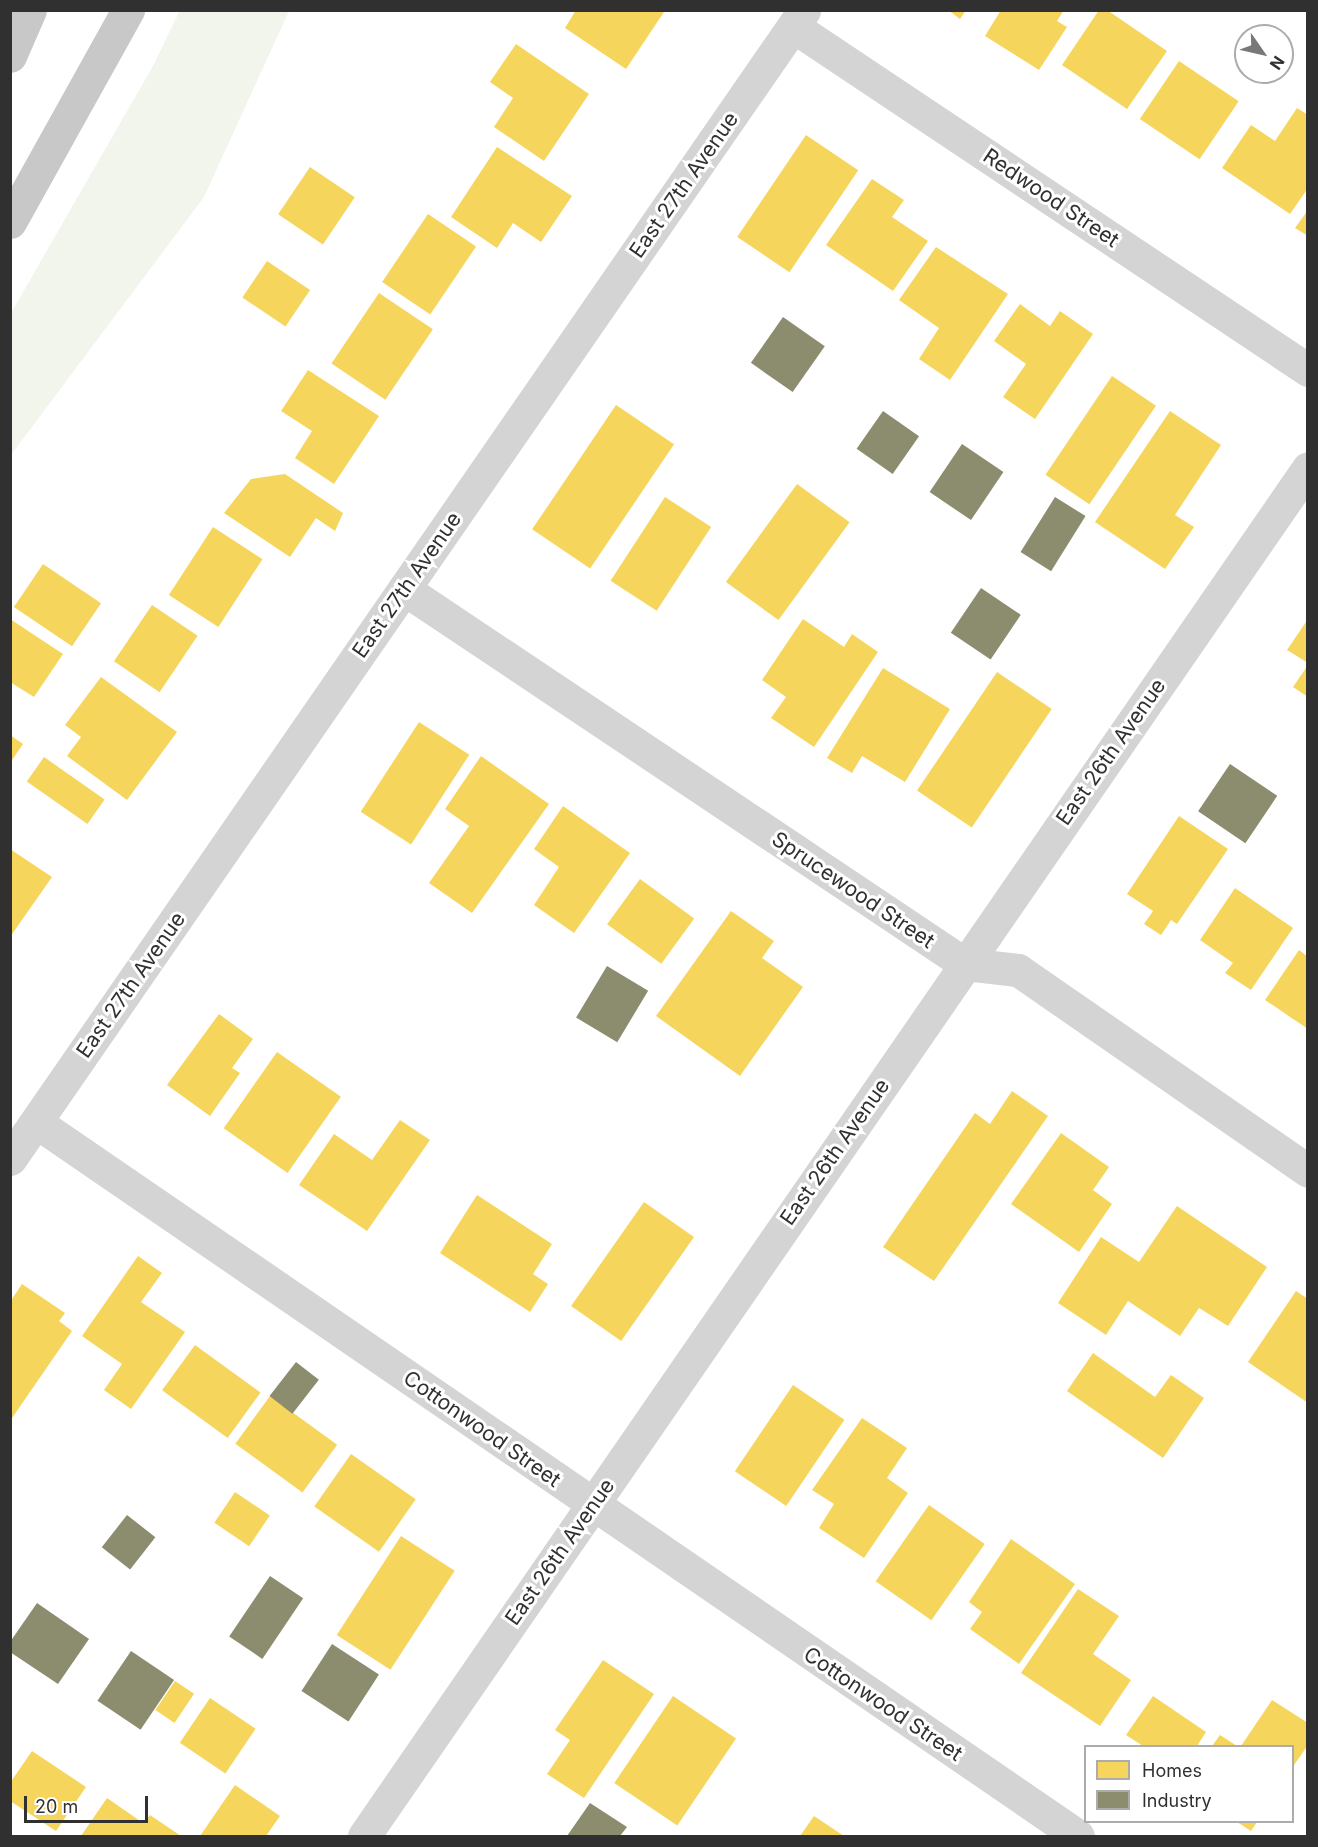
<!DOCTYPE html>
<style>
body{margin:0}
#map{position:relative;width:1318px;height:1847px;overflow:hidden;background:#fff;font-family:Inter,sans-serif}
div>[style]{position:absolute}
.green>*{inset:0;background:#f1f5ec}
.homes>*{inset:0;background:#f6d55c;transform-origin:0 0}
.industry>*{inset:0;background:#8c8c6e;transform-origin:0 0}
.minor>*{height:33px;margin:-16.5px;padding:0 16.5px;transform-origin:16.5px;border-radius:16.5px;background:#d4d4d4}
.primary>*{height:33px;margin:-16.5px;padding:0 16.5px;transform-origin:16.5px;border-radius:16.5px;background:#c8c8c8}
span{translate:-50% -50%;white-space:nowrap;text-align:center;line-height:1.15;-webkit-text-stroke:6px #fff;paint-order:stroke}
.street-label{font-size:21px;color:#303030}
.frame{position:absolute;inset:0;border:12px solid #303030;pointer-events:none}
.legend{position:absolute;left:1084px;top:1745px;width:210px;height:78px;box-sizing:border-box;background:#fff;border:2px solid #acacac;margin:0;padding:8px 10px;list-style:none;font-size:18px;color:#303030}
.legend li{display:flex;align-items:center;gap:12px;height:30px}
.legend b{width:30px;border:2px solid #acacac}
.north{position:absolute;left:1234px;top:24px;width:60px;height:60px;box-sizing:border-box;background:#fff;border:2px solid #acacac;border-radius:50%;rotate:124deg;font-size:16px;font-weight:700;line-height:24px;text-align:center;color:#303030}
.north::after{content:'';display:block;margin:auto;width:21px;height:27px;background:#787878;clip-path:polygon(50% 0,100% 100%,50% 72%,0 100%)}
.scale{position:absolute;left:24px;top:1796px;width:124px;height:27px;box-sizing:border-box;border:3px solid #303030;border-top:0;padding-left:8px;font-size:18px;line-height:21px;white-space:nowrap;color:#303030;-webkit-text-stroke:4px #fff;paint-order:stroke}
</style>
<div id="map">
<div class="green">
<i style="clip-path:polygon(180px 10px,289px 11px,204px 197px,11px 455px,11px 313px,153px 66px)"></i>
</div>
<div class="homes">
<i style="clip-path:polygon(576px 10px,662px 10px,664px 12px,626px 69px,565px 28px)"></i>
<i style="clip-path:polygon(948px 10px,966px 10px,960px 19px)"></i>
<i style="clip-path:polygon(1001px 10px,1064px 10px,1057px 21px,1067px 27px,1039px 70px,985px 36px)"></i>
<i style="clip-path:polygon(1099px 10px,1107px 10px,1167px 51px,1127px 109px,1062px 65px)"></i>
<i style="clip-path:polygon(516px 44px,589px 94px,544px 161px,494px 127px,513px 98px,490px 82px)"></i>
<i style="left:1179px;top:61px;width:72px;height:70px;rotate:34deg"></i>
<i style="clip-path:polygon(1297px 108px,1308px 115px,1308px 188px,1290px 214px,1222px 168px,1251px 125px,1275px 141px)"></i>
<i style="left:806px;top:135px;width:63px;height:123px;rotate:34deg"></i>
<i style="clip-path:polygon(497px 147px,572px 196px,541px 242px,513px 223px,497px 248px,451px 217px)"></i>
<i style="left:310px;top:167px;width:54px;height:57px;rotate:34deg"></i>
<i style="clip-path:polygon(872px 179px,904px 200px,892px 217px,928px 241px,893px 291px,826px 245px)"></i>
<i style="clip-path:polygon(1308px 210px,1308px 236px,1295px 228px)"></i>
<i style="left:428px;top:214px;width:58px;height:82px;rotate:34deg"></i>
<i style="clip-path:polygon(936px 247px,1008px 294px,950px 380px,919px 359px,939px 328px,899px 300px)"></i>
<i style="left:267px;top:261px;width:52px;height:44px;rotate:34deg"></i>
<i style="left:379px;top:293px;width:65px;height:85px;rotate:34deg"></i>
<i style="clip-path:polygon(1020px 304px,1050px 326px,1060px 311px,1093px 334px,1035px 419px,1003px 397px,1026px 364px,994px 341px)"></i>
<i style="clip-path:polygon(308px 370px,379px 416px,334px 484px,295px 458px,312px 431px,281px 411px)"></i>
<i style="left:1112px;top:376px;width:53px;height:119px;rotate:34deg"></i>
<i style="left:616px;top:405px;width:70px;height:150px;rotate:34deg"></i>
<i style="clip-path:polygon(1170px 411px,1221px 445px,1175px 515px,1194px 527px,1165px 569px,1095px 522px)"></i>
<i style="clip-path:polygon(285px 474px,343px 513px,335px 531px,316px 518px,290px 557px,224px 513px,251px 479px)"></i>
<i style="left:797px;top:484px;width:65px;height:121px;rotate:36deg"></i>
<i style="left:665px;top:497px;width:55px;height:100px;rotate:33deg"></i>
<i style="left:213px;top:527px;width:59px;height:81px;rotate:33deg"></i>
<i style="left:43px;top:564px;width:70px;height:52px;rotate:34deg"></i>
<i style="left:152px;top:605px;width:55px;height:68px;rotate:34deg"></i>
<i style="clip-path:polygon(10px 619px,63px 654px,34px 697px,10px 682px)"></i>
<i style="clip-path:polygon(803px 619px,844px 647px,852px 634px,878px 652px,814px 747px,771px 718px,786px 697px,762px 680px)"></i>
<i style="clip-path:polygon(1308px 619px,1308px 663px,1287px 650px)"></i>
<i style="clip-path:polygon(1308px 665px,1308px 697px,1293px 687px)"></i>
<i style="clip-path:polygon(883px 668px,950px 709px,905px 782px,862px 756px,852px 773px,827px 758px)"></i>
<i style="left:997px;top:672px;width:66px;height:143px;rotate:34deg"></i>
<i style="clip-path:polygon(101px 677px,177px 732px,127px 800px,67px 756px,81px 737px,65px 725px)"></i>
<i style="left:419px;top:722px;width:60px;height:107px;rotate:33deg"></i>
<i style="clip-path:polygon(10px 735px,23px 744px,10px 763px)"></i>
<i style="clip-path:polygon(481px 756px,549px 804px,472px 913px,429px 883px,469px 826px,445px 809px)"></i>
<i style="left:44px;top:757px;width:74px;height:30px;rotate:35deg"></i>
<i style="clip-path:polygon(563px 806px,630px 853px,574px 933px,534px 905px,559px 867px,534px 849px)"></i>
<i style="clip-path:polygon(1179px 816px,1228px 849px,1177px 924px,1171px 920px,1161px 935px,1144px 924px,1153px 911px,1127px 894px)"></i>
<i style="clip-path:polygon(10px 849px,52px 877px,10px 937px)"></i>
<i style="left:640px;top:879px;width:67px;height:56px;rotate:36deg"></i>
<i style="clip-path:polygon(1235px 888px,1293px 928px,1251px 990px,1225px 973px,1233px 963px,1200px 940px)"></i>
<i style="clip-path:polygon(731px 911px,774px 941px,762px 958px,803px 987px,740px 1076px,656px 1016px)"></i>
<i style="clip-path:polygon(1299px 950px,1308px 957px,1308px 1029px,1265px 1000px)"></i>
<i style="clip-path:polygon(219px 1014px,253px 1039px,232px 1068px,240px 1073px,210px 1116px,167px 1085px)"></i>
<i style="left:277px;top:1052px;width:78px;height:93px;rotate:35deg"></i>
<i style="clip-path:polygon(1012px 1091px,1048px 1116px,934px 1281px,883px 1247px,975px 1113px,990px 1124px)"></i>
<i style="clip-path:polygon(400px 1120px,430px 1140px,367px 1231px,299px 1185px,334px 1134px,372px 1160px)"></i>
<i style="clip-path:polygon(1061px 1133px,1109px 1167px,1093px 1190px,1112px 1204px,1079px 1252px,1011px 1204px)"></i>
<i style="clip-path:polygon(477px 1195px,552px 1244px,533px 1274px,548px 1284px,530px 1312px,440px 1253px)"></i>
<i style="left:644px;top:1202px;width:61px;height:127px;rotate:35deg"></i>
<i style="clip-path:polygon(1177px 1206px,1267px 1267px,1228px 1326px,1199px 1308px,1180px 1336px,1128px 1301px,1106px 1335px,1058px 1303px,1101px 1237px,1139px 1262px)"></i>
<i style="clip-path:polygon(138px 1256px,162px 1273px,141px 1302px,185px 1332px,131px 1409px,104px 1390px,122px 1364px,82px 1336px)"></i>
<i style="clip-path:polygon(22px 1284px,65px 1313px,59px 1321px,72px 1331px,10px 1421px,10px 1302px)"></i>
<i style="clip-path:polygon(1296px 1291px,1308px 1299px,1308px 1403px,1248px 1362px)"></i>
<i style="left:195px;top:1345px;width:81px;height:56px;rotate:36deg"></i>
<i style="clip-path:polygon(1093px 1353px,1155px 1397px,1171px 1375px,1204px 1398px,1163px 1458px,1067px 1391px)"></i>
<i style="left:793px;top:1385px;width:62px;height:104px;rotate:34deg"></i>
<i style="left:270px;top:1396px;width:83px;height:59px;rotate:36deg"></i>
<i style="clip-path:polygon(862px 1418px,907px 1448px,887px 1478px,908px 1493px,864px 1558px,819px 1528px,834px 1504px,812px 1490px)"></i>
<i style="left:351px;top:1454px;width:79px;height:64px;rotate:35deg"></i>
<i style="left:235px;top:1492px;width:42px;height:37px;rotate:34deg"></i>
<i style="left:929px;top:1505px;width:68px;height:93px;rotate:35deg"></i>
<i style="left:401px;top:1536px;width:64px;height:118px;rotate:33deg"></i>
<i style="clip-path:polygon(1011px 1539px,1075px 1584px,1019px 1664px,970px 1629px,982px 1612px,969px 1602px)"></i>
<i style="clip-path:polygon(1078px 1589px,1119px 1616px,1093px 1654px,1131px 1680px,1100px 1726px,1021px 1673px)"></i>
<i style="clip-path:polygon(603px 1660px,654px 1694px,584px 1798px,547px 1774px,570px 1740px,555px 1730px)"></i>
<i style="left:175px;top:1681px;width:23px;height:35px;rotate:34deg"></i>
<i style="left:673px;top:1696px;width:76px;height:105px;rotate:34deg"></i>
<i style="clip-path:polygon(1153px 1696px,1206px 1732px,1197px 1746px,1143px 1746px,1126px 1735px)"></i>
<i style="left:210px;top:1698px;width:55px;height:54px;rotate:34deg"></i>
<i style="clip-path:polygon(1272px 1700px,1308px 1723px,1308px 1745px,1292px 1768px,1292px 1746px,1241px 1746px)"></i>
<i style="clip-path:polygon(1220px 1735px,1237px 1746px,1212px 1746px)"></i>
<i style="clip-path:polygon(32px 1751px,86px 1787px,56px 1831px,10px 1801px,10px 1783px)"></i>
<i style="clip-path:polygon(235px 1785px,280px 1816px,266px 1836px,200px 1836px)"></i>
<i style="clip-path:polygon(107px 1798px,143px 1823px,150px 1815px,181px 1836px,81px 1836px)"></i>
<i style="clip-path:polygon(814px 1816px,844px 1836px,800px 1836px)"></i>
<i style="clip-path:polygon(1237px 1822px,1257px 1822px,1251px 1831px)"></i>
</div>
<div class="industry">
<i style="left:783px;top:317px;width:51px;height:56px;rotate:35deg"></i>
<i style="left:883px;top:411px;width:44px;height:46px;rotate:35deg"></i>
<i style="left:962px;top:444px;width:50px;height:58px;rotate:34deg"></i>
<i style="left:1055px;top:497px;width:36px;height:65px;rotate:32deg"></i>
<i style="left:981px;top:588px;width:48px;height:54px;rotate:34deg"></i>
<i style="left:1230px;top:764px;width:57px;height:57px;rotate:34deg"></i>
<i style="left:607px;top:966px;width:48px;height:60px;rotate:31deg"></i>
<i style="left:296px;top:1362px;width:29px;height:43px;rotate:38deg"></i>
<i style="left:127px;top:1515px;width:36px;height:41px;rotate:38deg"></i>
<i style="left:270px;top:1576px;width:40px;height:73px;rotate:34deg"></i>
<i style="clip-path:polygon(37px 1603px,89px 1639px,58px 1684px,10px 1652px,10px 1642px)"></i>
<i style="left:332px;top:1644px;width:56px;height:56px;rotate:33deg"></i>
<i style="left:131px;top:1651px;width:52px;height:60px;rotate:34deg"></i>
<i style="clip-path:polygon(590px 1803px,627px 1827px,620px 1836px,567px 1836px)"></i>
</div>
<div class="minor">
<i style="left:794px;top:27px;width:618px;rotate:33.72deg"></i>
<i style="left:404px;top:589px;width:675px;rotate:33.76deg"></i>
<i style="left:965px;top:964px;width:53px;rotate:6.5deg"></i>
<i style="left:1018px;top:970px;width:353px;rotate:34.7deg"></i>
<i style="left:36px;top:1122px;width:1263px;rotate:34.42deg"></i>
<i style="left:10px;top:1159px;width:1397px;rotate:-55.35deg"></i>
<i style="left:364px;top:1836px;width:1662px;rotate:-55.39deg"></i>
</div>
<div class="primary">
<i style="left:10px;top:56px;width:50px;rotate:-66.5deg"></i>
<i style="left:10px;top:222px;width:243px;rotate:-60.9deg"></i>
</div>
<div class="street-label">
<span style="left:684px;top:185px;rotate:-55deg">East 27th Avenue</span>
<span style="left:1051px;top:198px;rotate:34deg">Redwood Street</span>
<span style="left:407px;top:585px;rotate:-55deg">East 27th Avenue</span>
<span style="left:1111px;top:752px;rotate:-55deg">East 26th Avenue</span>
<span style="left:853px;top:890px;rotate:34deg">Sprucewood Street</span>
<span style="left:131px;top:985px;rotate:-55deg">East 27th Avenue</span>
<span style="left:835px;top:1152px;rotate:-55deg">East 26th Avenue</span>
<span style="left:482px;top:1429px;rotate:35deg">Cottonwood Street</span>
<span style="left:560px;top:1552px;rotate:-55deg">East 26th Avenue</span>
<span style="left:883px;top:1704px;rotate:34deg">Cottonwood Street</span>
</div>
<div class="frame"></div>
<ul class="legend">
<li><b style="height:16px;background:#f6d55c"></b>Homes</li>
<li><b style="height:16px;background:#8c8c6e"></b>Industry</li>
</ul>
<div class="north">N</div>
<div class="scale">20 m</div>
</div>
